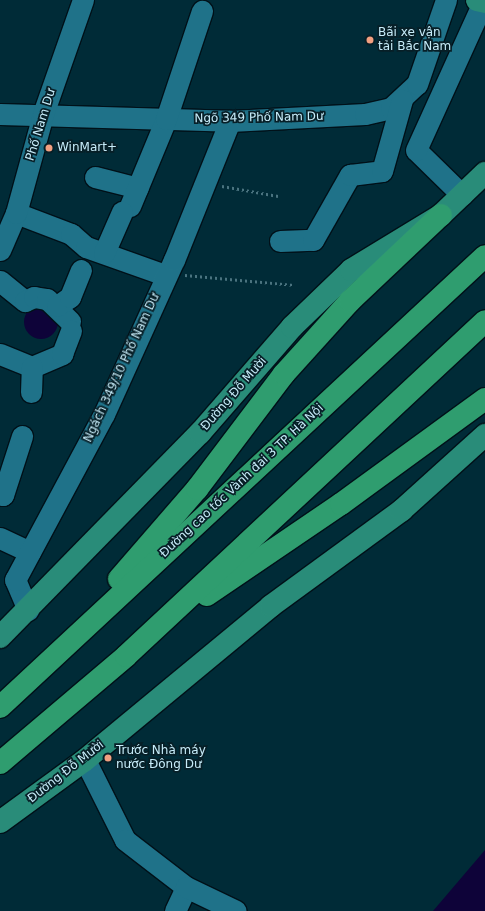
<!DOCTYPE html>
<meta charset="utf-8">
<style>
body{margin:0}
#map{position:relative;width:485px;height:911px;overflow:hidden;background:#002b37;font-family:"DejaVu Sans",sans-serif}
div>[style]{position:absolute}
.water>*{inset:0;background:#0e0339}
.round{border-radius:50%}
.path>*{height:2.5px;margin-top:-1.25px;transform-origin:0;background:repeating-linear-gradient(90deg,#4a737f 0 2px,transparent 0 5px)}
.roads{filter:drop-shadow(1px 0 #001119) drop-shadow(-1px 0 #001119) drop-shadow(0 1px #001119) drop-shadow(0 -1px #001119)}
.minor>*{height:21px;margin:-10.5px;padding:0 10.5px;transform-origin:10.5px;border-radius:10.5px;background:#1f7289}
.major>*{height:22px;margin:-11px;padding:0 11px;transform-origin:11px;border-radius:11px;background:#298c79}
.highway>*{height:22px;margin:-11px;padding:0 11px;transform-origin:11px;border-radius:11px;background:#2f9d6f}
.dots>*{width:11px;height:11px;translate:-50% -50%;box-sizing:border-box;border:2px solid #071f27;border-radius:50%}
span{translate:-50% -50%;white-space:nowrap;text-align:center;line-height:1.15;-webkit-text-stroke:3.5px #071f27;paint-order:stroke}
.poi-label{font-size:12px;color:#c7ecf9}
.left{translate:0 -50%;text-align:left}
.street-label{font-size:12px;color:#c7ecf9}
</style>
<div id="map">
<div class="water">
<i class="round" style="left:24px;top:305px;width:34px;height:34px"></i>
<i style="clip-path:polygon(485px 850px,485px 911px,433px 911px)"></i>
</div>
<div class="path">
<i style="left:222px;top:186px;width:57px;rotate:10.1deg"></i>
<i style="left:185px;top:275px;width:109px;rotate:5.2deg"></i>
</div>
<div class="roads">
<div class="minor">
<i style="left:0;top:114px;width:230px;rotate:1.7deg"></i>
<i style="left:230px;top:121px;width:135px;rotate:-3deg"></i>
<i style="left:365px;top:114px;width:27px;rotate:-13deg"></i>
<i style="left:391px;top:108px;width:35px;rotate:-43deg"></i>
<i style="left:417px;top:84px;width:89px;rotate:-71deg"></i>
<i style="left:95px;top:177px;width:44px;rotate:14.3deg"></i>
<i style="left:462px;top:195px;width:64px;rotate:-135.6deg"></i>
<i style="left:416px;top:150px;width:162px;rotate:-65.6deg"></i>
<i style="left:130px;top:206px;width:94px;rotate:-67.5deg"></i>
<i style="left:166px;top:119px;width:114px;rotate:-71.6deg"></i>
<i style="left:16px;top:213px;width:59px;rotate:20.9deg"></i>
<i style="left:71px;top:234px;width:20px;rotate:41deg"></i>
<i style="left:86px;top:247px;width:84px;rotate:19.5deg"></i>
<i style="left:280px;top:241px;width:33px;rotate:-2deg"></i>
<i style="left:313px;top:240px;width:75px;rotate:-60.4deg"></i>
<i style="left:350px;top:175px;width:32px;rotate:-7deg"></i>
<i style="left:382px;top:171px;width:74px;rotate:-74.3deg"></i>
<i style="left:0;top:250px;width:40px;rotate:-66.6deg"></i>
<i style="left:16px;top:213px;width:103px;rotate:-74.7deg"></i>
<i style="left:43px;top:114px;width:121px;rotate:-70.7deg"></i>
<i style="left:104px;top:253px;width:45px;rotate:-66.3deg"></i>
<i style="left:0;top:281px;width:32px;rotate:39deg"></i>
<i style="left:25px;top:301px;width:10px;rotate:-24deg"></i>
<i style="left:34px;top:297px;width:13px;rotate:9deg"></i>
<i style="left:47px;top:299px;width:32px;rotate:44deg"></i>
<i style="left:57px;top:306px;width:16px;rotate:-35deg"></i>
<i style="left:70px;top:297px;width:29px;rotate:-68deg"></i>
<i style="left:0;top:354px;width:35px;rotate:22deg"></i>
<i style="left:32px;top:367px;width:33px;rotate:-23deg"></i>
<i style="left:62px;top:354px;width:25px;rotate:-69deg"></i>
<i style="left:31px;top:392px;width:25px;rotate:-88deg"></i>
<i style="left:0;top:494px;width:3px;rotate:18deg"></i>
<i style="left:3px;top:495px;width:62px;rotate:-72.1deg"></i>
<i style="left:0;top:538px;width:33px;rotate:25deg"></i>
<i style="left:28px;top:610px;width:33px;rotate:-113deg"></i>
<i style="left:15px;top:580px;width:188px;rotate:-61.8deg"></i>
<i style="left:104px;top:414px;width:169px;rotate:-65.6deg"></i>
<i style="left:174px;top:260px;width:150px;rotate:-68.1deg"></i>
<i style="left:85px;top:760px;width:89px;rotate:63.4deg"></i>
<i style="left:125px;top:840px;width:77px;rotate:37.6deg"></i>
<i style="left:175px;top:911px;width:26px;rotate:-65deg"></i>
<i style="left:186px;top:887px;width:55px;rotate:25.6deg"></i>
</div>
<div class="major">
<i style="left:477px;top:0;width:8px;rotate:14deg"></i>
<i style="left:0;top:637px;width:286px;rotate:-45.6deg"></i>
<i style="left:200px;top:433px;width:140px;rotate:-49deg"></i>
<i style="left:292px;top:327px;width:82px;rotate:-44deg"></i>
<i style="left:351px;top:270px;width:105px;rotate:-31.4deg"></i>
<i style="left:441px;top:215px;width:61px;rotate:-43.7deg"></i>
<i style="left:0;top:822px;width:105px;rotate:-36.1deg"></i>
<i style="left:85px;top:760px;width:241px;rotate:-39.6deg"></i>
<i style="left:271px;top:606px;width:162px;rotate:-36.2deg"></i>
<i style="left:402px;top:510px;width:112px;rotate:-42.1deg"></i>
</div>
<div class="highway">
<i style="left:119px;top:579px;width:119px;rotate:-49.1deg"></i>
<i style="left:197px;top:489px;width:144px;rotate:-52.9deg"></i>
<i style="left:284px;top:374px;width:98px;rotate:-47.9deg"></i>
<i style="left:350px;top:301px;width:125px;rotate:-43.4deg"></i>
<i style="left:207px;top:595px;width:162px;rotate:-34.2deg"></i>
<i style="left:341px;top:504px;width:178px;rotate:-36.1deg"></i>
<i style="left:0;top:707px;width:662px;rotate:-42.92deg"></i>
<i style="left:0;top:763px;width:165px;rotate:-40.3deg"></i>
<i style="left:126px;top:656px;width:491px;rotate:-43deg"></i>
</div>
</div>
<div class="dots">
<i style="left:370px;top:40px;background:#f2a081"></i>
<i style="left:49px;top:148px;background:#f2a081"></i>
<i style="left:108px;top:758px;background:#f2a081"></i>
</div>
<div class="poi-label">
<span class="left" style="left:378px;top:40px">Bãi xe vận<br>tải Bắc Nam</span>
<span class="left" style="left:57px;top:148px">WinMart+</span>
<span class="left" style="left:116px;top:758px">Trước Nhà máy<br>nước Đông Dư</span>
</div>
<div class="street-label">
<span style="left:259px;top:118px;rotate:-1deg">Ngõ 349 Phố Nam Dư</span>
<span style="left:41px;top:125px;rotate:-73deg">Phố Nam Dư</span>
<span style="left:122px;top:368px;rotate:-65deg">Ngách 349/10 Phố Nam Dư</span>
<span style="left:234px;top:394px;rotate:-49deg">Đường Đỗ Mười</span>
<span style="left:242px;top:481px;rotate:-43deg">Đường cao tốc Vành đai 3 TP. Hà Nội</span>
<span style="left:66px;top:772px;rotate:-38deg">Đường Đỗ Mười</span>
</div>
</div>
